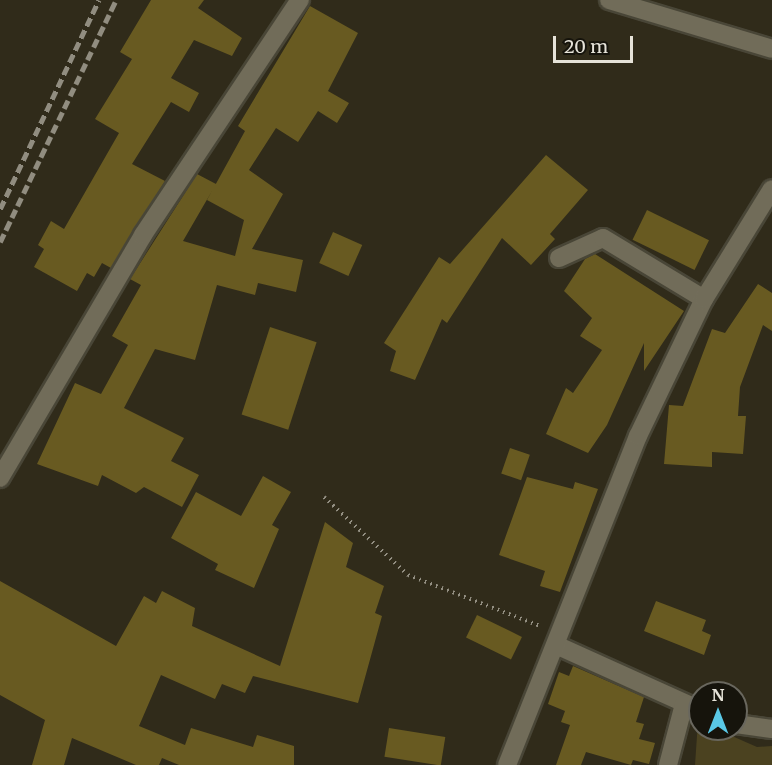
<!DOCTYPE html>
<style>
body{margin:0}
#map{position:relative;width:772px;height:765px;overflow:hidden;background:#302b1a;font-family:Merriweather,serif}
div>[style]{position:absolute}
.green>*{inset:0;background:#4b4220}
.building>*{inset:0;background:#685a21;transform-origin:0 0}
.path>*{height:4px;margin-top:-2px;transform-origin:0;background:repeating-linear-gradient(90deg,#938f82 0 1.5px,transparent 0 6px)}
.roads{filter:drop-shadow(2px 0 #494637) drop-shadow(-2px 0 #494637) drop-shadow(0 2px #494637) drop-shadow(0 -2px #494637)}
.minor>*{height:18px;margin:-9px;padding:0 9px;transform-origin:9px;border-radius:9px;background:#716c59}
.rail>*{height:4.5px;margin-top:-2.25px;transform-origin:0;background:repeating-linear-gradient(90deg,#918d80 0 9px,transparent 0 13.5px)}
span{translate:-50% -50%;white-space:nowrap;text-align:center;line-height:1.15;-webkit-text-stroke:5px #16140c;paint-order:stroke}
.north{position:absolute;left:688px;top:681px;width:60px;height:60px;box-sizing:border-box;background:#16140c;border:2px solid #69675e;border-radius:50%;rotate:0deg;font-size:16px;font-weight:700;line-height:24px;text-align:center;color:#e6e3d9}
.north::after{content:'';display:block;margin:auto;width:21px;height:27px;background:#5ac8e6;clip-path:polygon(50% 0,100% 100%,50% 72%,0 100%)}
.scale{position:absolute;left:553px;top:36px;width:80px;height:27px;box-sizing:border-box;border:3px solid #e6e3d9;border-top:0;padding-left:8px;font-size:18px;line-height:21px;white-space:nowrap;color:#e6e3d9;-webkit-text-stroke:4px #16140c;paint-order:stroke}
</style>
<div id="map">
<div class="green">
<i style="clip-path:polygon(698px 721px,700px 729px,716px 729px,757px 747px,772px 746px,772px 765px,695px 765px)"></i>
</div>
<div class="building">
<i style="clip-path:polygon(151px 0,204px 0,198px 8px,242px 38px,232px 56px,194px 40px,171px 78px,199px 93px,189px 112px,171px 102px,132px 164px,165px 181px,111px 268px,102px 263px,94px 277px,87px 273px,77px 291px,34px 267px,44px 249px,38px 245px,51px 221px,64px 229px,119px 133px,95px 119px,132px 59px,120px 52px)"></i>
<i style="clip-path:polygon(310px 6px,358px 33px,328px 91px,349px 103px,337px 123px,318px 111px,298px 142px,276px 128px,249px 170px,283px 194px,252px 249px,303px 260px,296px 292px,258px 283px,255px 295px,217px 285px,195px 360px,155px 349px,124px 408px,184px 438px,171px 461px,199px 475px,182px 507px,144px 487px,136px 493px,102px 475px,98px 486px,37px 464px,75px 383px,101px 394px,128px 345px,112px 336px,141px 285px,130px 279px,197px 174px,216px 184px,183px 241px,235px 256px,244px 220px,207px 200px,245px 131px,238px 126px)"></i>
<i style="clip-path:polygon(546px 155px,588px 190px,550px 234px,555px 239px,531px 265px,502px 238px,447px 323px,442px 319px,415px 380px,390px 371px,396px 351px,384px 343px,439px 257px,450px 264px)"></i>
<i style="left:647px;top:210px;width:69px;height:33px;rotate:26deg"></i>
<i style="left:333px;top:232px;width:32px;height:34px;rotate:24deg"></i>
<i style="clip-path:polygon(595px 254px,684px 311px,644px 371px,644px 343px,607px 425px,588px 453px,546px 434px,566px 388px,573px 393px,602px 350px,580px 336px,592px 318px,564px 291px,585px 259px)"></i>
<i style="clip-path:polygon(758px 284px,772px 293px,772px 331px,763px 325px,740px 387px,738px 416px,746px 416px,743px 454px,712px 452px,712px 467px,664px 464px,669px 405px,683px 406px,712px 329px,725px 333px)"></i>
<i style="left:270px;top:327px;width:49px;height:92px;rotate:18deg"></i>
<i style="left:510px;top:448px;width:21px;height:27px;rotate:19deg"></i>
<i style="clip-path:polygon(263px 476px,291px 492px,272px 525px,279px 529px,254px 588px,215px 570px,218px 564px,171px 538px,196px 492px,241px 516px)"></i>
<i style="clip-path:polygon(527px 477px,573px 489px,575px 482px,598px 489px,560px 592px,540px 586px,545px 571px,499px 555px)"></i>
<i style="clip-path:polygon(325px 522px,353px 543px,346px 567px,384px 586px,375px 613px,382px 616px,358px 703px,253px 676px,245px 693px,222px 684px,215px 699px,161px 675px,139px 726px,185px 745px,191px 728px,253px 747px,257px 735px,294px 746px,294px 765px,179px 765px,162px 758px,159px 765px,136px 765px,72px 738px,64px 765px,32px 765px,45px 720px,0 695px,0 581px,116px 646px,144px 596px,156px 603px,162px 591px,195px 608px,192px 626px,280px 666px)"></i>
<i style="clip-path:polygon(656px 601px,706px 620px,702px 631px,711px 635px,704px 655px,644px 631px)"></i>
<i style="left:477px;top:615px;width:50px;height:25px;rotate:26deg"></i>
<i style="clip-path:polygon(573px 666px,644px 697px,636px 722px,644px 724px,639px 739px,655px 743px,649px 764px,633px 760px,631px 765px,586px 752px,581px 765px,556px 765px,570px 725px,561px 722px,565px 711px,548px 704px,559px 672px,569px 676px)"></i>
<i style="left:389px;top:728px;width:57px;height:29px;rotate:9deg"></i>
</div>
<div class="path">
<i style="left:324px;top:497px;width:115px;rotate:42.9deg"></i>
<i style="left:408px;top:575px;width:142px;rotate:21.1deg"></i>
</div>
<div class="roads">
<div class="minor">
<i style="left:609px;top:0;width:170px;rotate:16.7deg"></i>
<i style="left:559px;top:258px;width:48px;rotate:-24.4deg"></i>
<i style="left:603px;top:238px;width:118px;rotate:31.1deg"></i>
<i style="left:0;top:478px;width:282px;rotate:-59.5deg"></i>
<i style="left:143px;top:235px;width:283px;rotate:-56.3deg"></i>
<i style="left:556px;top:645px;width:158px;rotate:24.3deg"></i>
<i style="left:736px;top:724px;width:36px;rotate:8deg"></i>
<i style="left:507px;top:765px;width:354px;rotate:-68.3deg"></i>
<i style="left:638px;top:436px;width:152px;rotate:-64.3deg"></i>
<i style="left:704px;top:299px;width:129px;rotate:-58.3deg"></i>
<i style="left:668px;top:765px;width:63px;rotate:-75.3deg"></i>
</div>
</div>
<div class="rail">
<i style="left:0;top:209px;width:231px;rotate:-64.7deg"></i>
<i style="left:0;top:242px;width:268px;rotate:-64.4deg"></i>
</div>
<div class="north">N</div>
<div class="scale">20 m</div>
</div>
